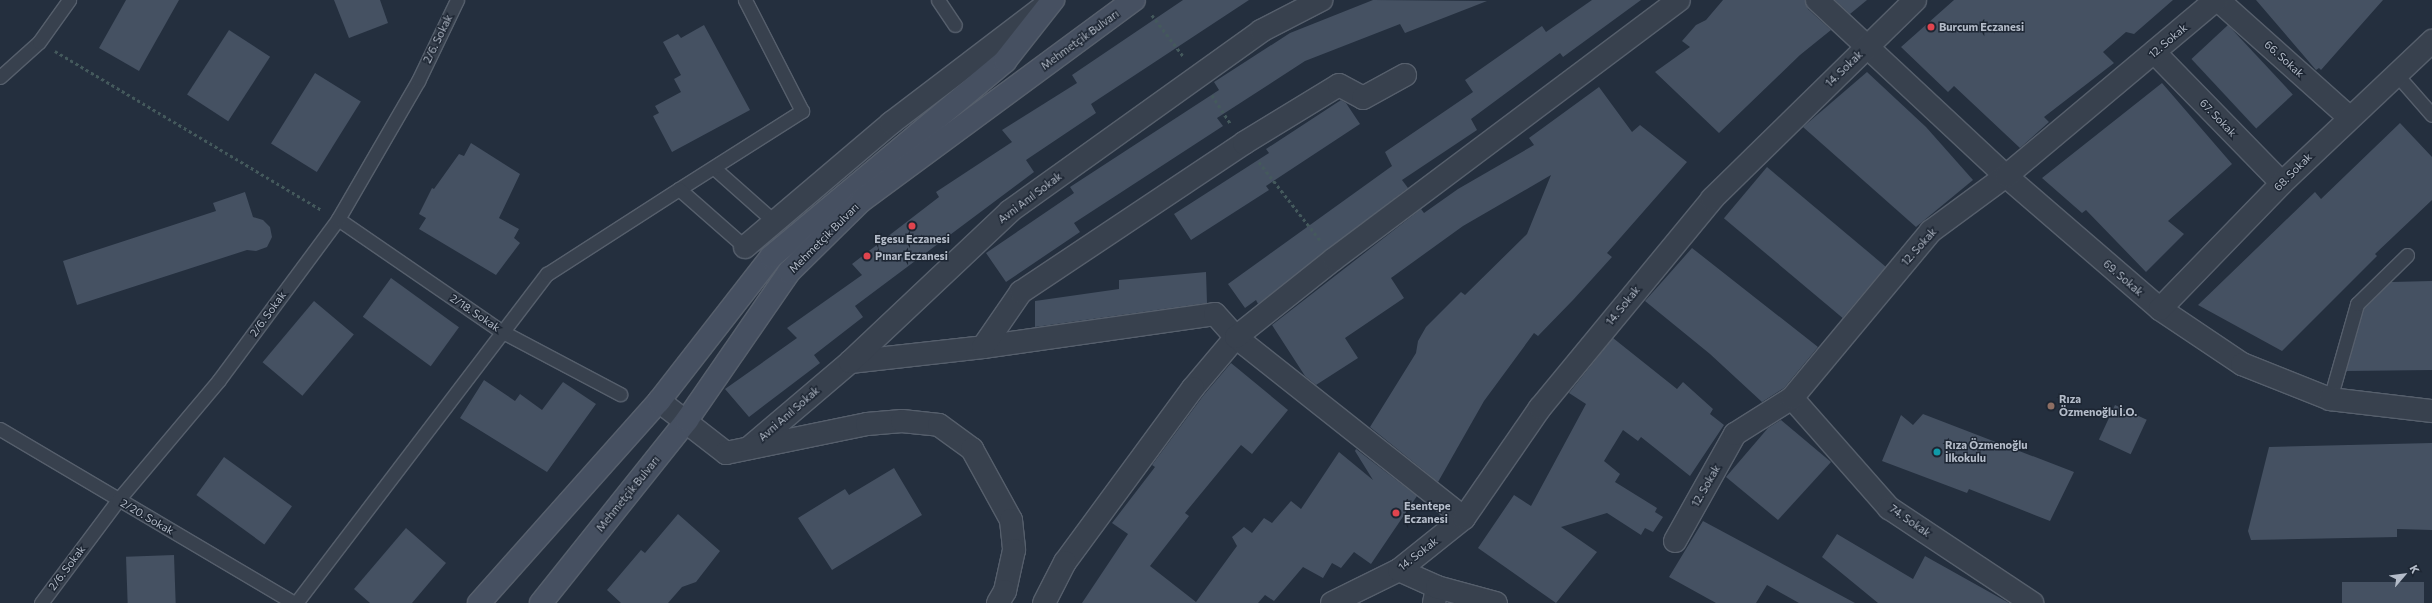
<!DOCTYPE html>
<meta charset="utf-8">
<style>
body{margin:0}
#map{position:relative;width:2432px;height:603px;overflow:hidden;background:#242f3e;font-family:Commissioner,sans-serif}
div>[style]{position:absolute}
.building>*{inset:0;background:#455162;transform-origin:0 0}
.path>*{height:2.5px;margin-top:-1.25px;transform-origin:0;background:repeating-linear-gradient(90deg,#44595c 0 3px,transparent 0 6px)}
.roads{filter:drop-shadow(1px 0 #565f6c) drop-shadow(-1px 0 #565f6c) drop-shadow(0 1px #565f6c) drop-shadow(0 -1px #565f6c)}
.service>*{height:13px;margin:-6.5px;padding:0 6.5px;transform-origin:6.5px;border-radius:6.5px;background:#38414e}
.minor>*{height:22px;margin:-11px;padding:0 11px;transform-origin:11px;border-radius:11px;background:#38414e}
.tertiary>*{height:22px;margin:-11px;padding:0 11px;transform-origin:11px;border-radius:11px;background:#38414e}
.secondary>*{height:22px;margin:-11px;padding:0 11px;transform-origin:11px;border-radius:11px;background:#465061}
.dots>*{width:11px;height:11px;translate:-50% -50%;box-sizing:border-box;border:2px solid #1d2633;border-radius:50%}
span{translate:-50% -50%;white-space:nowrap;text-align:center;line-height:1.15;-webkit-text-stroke:3px #1d2633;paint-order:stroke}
.poi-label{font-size:11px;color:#b4bcc9;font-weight:700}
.left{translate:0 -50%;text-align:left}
.street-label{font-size:11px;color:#b4bcc9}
.north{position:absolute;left:2384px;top:555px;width:40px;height:40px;-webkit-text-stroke:3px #1d2633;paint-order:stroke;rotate:62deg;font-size:11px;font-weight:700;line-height:16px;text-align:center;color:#b4bcc9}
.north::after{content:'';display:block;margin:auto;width:14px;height:18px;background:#b4bcc9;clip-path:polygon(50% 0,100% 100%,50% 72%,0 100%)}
</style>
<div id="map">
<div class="building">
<i style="clip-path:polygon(126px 0,179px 0,139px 71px,99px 48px)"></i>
<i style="clip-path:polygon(334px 0,380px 0,388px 23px,349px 38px)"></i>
<i style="clip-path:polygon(1183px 0,1249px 0,1091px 104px,1096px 113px,1026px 160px,1034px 172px,855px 306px,863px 317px,814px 355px,820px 363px,749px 417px,725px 389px,797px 338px,787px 328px,862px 275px,852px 264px,939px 197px,936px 192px,1012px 142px,1002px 130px,1077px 83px,1072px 75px)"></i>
<i style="clip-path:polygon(1373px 0,1487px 1px,1405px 33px,1400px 24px,1305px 61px,1217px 118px,1223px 126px,1074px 223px,1080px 232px,1006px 282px,986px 253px,1074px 193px,1070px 187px,1219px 90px,1214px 82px,1290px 33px)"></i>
<i style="clip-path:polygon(1592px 0,1641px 0,1563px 57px,1560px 53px,1471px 119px,1477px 130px,1402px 180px,1408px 188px,1258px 304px,1256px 300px,1245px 308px,1228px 284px,1392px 166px,1385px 152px,1473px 92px,1465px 80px,1542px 26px,1546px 32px)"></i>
<i style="clip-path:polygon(1723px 0,1805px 0,1808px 9px,1831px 30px,1800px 55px,1719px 133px,1655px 72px,1690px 47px,1682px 41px,1696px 25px,1706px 20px)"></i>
<i style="clip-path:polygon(1835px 0,1867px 0,1850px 14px)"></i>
<i style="clip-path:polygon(1954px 0,2173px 0,2134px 34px,2126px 32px,2103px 52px,2114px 63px,2044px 117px,2049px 122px,2020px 148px,1954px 86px,1948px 92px,1901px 47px)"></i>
<i style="clip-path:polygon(2256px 0,2383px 0,2321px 70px,2319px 68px,2316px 70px)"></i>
<i style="clip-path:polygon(704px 25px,750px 110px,672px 152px,653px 116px,659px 113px,655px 106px,681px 92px,674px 79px,681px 75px,663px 42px,678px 34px,681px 38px)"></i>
<i style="left:2228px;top:25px;width:95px;height:50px;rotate:47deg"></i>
<i style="left:229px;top:30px;width:49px;height:77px;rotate:33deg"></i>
<i style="clip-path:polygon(1867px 72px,1926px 127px,1973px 180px,1916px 227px,1803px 127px)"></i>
<i style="left:315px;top:73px;width:54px;height:83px;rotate:32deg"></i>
<i style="clip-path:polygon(2162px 83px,2232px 164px,2168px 221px,2184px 234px,2146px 272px,2086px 210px,2082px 213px,2042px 178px)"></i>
<i style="clip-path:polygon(1599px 87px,1632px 132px,1640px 125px,1687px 162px,1607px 253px,1612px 257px,1573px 300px,1538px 336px,1534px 333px,1484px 401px,1438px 482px,1370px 427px,1416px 353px,1418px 341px,1426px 327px,1461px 292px,1465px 295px,1527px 234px,1551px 175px,1463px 226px,1391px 278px,1404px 298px,1345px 338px,1358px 358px,1316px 385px,1305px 376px,1272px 325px,1421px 209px,1424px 213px,1458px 189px,1534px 145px,1529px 138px)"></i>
<i style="clip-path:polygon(1341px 100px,1346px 103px,1360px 124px,1266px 186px,1269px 190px,1191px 240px,1174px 214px,1269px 153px,1266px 149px)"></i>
<i style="clip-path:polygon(2400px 123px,2432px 157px,2432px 200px,2375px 254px,2377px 256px,2282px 351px,2198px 305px,2315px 192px,2321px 199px)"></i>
<i style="clip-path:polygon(471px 143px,520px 174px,499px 218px,519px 229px,514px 238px,520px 243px,496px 275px,419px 229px,426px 218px,419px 214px,432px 188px,434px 189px,459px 154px,464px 156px)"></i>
<i style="left:1767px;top:167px;width:155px;height:67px;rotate:40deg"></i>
<i style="clip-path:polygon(245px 192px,253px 217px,263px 220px,270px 227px,272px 237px,267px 247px,256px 251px,247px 250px,77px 305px,63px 261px,216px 211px,213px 203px)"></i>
<i style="clip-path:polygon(1692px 248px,1818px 347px,1784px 388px,1762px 402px,1710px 354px,1645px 301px)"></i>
<i style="clip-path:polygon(1206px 272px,1207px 303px,1035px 327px,1035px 301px,1119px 289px,1119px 280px)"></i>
<i style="left:391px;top:278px;width:84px;height:48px;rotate:36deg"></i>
<i style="clip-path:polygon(2432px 281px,2432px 370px,2346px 371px,2364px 308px,2391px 282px)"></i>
<i style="left:314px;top:301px;width:52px;height:80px;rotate:40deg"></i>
<i style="clip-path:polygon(1613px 338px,1677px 389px,1683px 382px,1713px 409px,1710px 414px,1724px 425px,1690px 476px,1641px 437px,1638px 441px,1623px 430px,1604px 461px,1620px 474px,1615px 482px,1657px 508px,1655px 512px,1663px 517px,1653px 532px,1645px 528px,1641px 535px,1607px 513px,1561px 527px,1597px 552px,1556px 603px,1478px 548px,1514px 495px,1531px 506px,1586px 404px,1569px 393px)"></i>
<i style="clip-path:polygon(1231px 363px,1288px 410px,1252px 454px,1241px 445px,1185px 513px,1189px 516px,1150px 566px,1196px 602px,1237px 546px,1232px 537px,1244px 527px,1252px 533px,1264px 518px,1272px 523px,1291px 501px,1301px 509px,1339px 452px,1373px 480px,1355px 451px,1356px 449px,1417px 496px,1371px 564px,1354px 552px,1341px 568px,1332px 563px,1323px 578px,1303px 567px,1274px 601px,1265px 595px,1258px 603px,1082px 603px,1128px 534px,1112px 523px,1155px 467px,1152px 465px,1203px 396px)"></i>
<i style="clip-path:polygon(484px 380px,515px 401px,520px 394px,542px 410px,563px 382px,596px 404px,547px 472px,460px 418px)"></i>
<i style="left:2115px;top:405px;width:35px;height:38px;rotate:25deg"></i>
<i style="clip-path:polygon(1923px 414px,2074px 472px,2050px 521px,1969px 489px,1967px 493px,1882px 461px,1901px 415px,1913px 425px)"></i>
<i style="clip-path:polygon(1781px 420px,1831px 462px,1778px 520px,1726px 477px,1768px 428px)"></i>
<i style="clip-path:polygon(2432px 443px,2432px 530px,2397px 529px,2397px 537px,2251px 540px,2248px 531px,2269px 447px)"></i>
<i style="left:224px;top:457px;width:84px;height:47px;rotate:36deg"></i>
<i style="clip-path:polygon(894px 468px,922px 515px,832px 570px,798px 518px,845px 489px,849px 495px)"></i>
<i style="clip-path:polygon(678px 514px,720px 551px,696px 582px,682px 587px,668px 603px,621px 603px,607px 590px,641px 550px,645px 553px)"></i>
<i style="clip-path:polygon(1703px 521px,1744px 543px,1855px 603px,1799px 603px,1767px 585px,1756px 603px,1716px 603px,1669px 577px)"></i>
<i style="clip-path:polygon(406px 528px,446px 563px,412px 603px,370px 603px,354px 589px)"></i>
<i style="clip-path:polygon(1837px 534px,1913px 579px,1925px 556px,2009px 603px,1878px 603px,1822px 557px)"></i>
<i style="left:174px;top:555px;width:48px;height:48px;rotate:88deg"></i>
<i style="left:2342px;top:582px;width:82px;height:21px"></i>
</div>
<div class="path">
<i style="left:1152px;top:15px;width:53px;rotate:52.7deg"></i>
<i style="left:55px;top:51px;width:311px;rotate:30.8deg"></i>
<i style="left:1212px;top:95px;width:35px;rotate:57deg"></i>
<i style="left:1259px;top:162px;width:99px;rotate:52deg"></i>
</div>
<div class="roads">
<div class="service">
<i style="left:938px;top:0;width:30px;rotate:56deg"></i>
<i style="left:2397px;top:75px;width:53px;rotate:48.8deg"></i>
<i style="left:0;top:77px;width:52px;rotate:-41.9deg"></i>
<i style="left:39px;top:42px;width:52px;rotate:-54.5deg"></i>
<i style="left:714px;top:168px;width:83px;rotate:41.6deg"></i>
<i style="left:679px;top:189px;width:146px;rotate:-32.4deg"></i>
<i style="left:802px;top:111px;width:125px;rotate:-117.2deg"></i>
<i style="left:338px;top:219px;width:198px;rotate:34.5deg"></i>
<i style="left:501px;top:331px;width:135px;rotate:27.9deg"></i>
<i style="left:2330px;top:399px;width:99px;rotate:-74.1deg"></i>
<i style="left:2357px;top:304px;width:70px;rotate:-44.4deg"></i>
<i style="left:0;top:429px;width:342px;rotate:30.6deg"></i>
<i style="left:41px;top:603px;width:129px;rotate:-53.2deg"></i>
<i style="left:118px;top:500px;width:157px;rotate:-49.9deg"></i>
<i style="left:219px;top:380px;width:200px;rotate:-53.5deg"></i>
<i style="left:338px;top:219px;width:160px;rotate:-59.9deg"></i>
<i style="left:418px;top:81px;width:90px;rotate:-64.3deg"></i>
<i style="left:296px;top:603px;width:414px;rotate:-52.7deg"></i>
<i style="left:547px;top:274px;width:157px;rotate:-32.8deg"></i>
<i style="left:679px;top:189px;width:88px;rotate:41.3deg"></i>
</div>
<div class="minor">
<i style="left:1817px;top:0;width:258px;rotate:43deg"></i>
<i style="left:2006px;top:176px;width:203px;rotate:40.8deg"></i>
<i style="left:2160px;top:309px;width:99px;rotate:33.9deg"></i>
<i style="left:2242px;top:364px;width:95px;rotate:21.7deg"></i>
<i style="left:2330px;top:399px;width:103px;rotate:6.7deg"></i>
<i style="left:2218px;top:0;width:177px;rotate:41.8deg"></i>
<i style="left:2154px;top:52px;width:183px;rotate:45.7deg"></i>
<i style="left:745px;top:247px;width:192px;rotate:-40.3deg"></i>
<i style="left:891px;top:123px;width:195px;rotate:-37.3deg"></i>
<i style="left:2160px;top:309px;width:175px;rotate:-45.9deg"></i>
<i style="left:2282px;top:183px;width:207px;rotate:-43.4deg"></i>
<i style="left:983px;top:347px;width:234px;rotate:-8.1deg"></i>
<i style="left:1215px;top:314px;width:31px;rotate:48deg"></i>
<i style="left:1236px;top:337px;width:67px;rotate:130.1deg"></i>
<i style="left:1193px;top:388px;width:216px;rotate:126.3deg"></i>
<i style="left:1065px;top:562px;width:46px;rotate:117.1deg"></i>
<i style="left:850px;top:362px;width:134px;rotate:-6.4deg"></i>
<i style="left:983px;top:347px;width:67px;rotate:-55.4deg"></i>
<i style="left:1021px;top:292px;width:268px;rotate:-33.7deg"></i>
<i style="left:1244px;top:143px;width:111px;rotate:-31.4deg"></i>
<i style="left:1339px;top:85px;width:27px;rotate:28deg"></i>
<i style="left:1363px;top:98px;width:48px;rotate:-28.7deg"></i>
<i style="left:1792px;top:398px;width:147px;rotate:48.6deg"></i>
<i style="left:1889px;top:508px;width:172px;rotate:33.6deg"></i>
<i style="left:749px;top:448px;width:133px;rotate:-40.4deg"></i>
<i style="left:850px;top:362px;width:220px;rotate:-43.3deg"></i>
<i style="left:1010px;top:211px;width:309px;rotate:-35.6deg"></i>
<i style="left:1261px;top:31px;width:68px;rotate:-27.3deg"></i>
<i style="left:1464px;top:518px;width:291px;rotate:-141.6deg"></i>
<i style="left:1236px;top:337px;width:125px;rotate:-38.5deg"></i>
<i style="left:1334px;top:259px;width:431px;rotate:-36.9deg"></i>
<i style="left:1675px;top:541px;width:123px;rotate:-60.7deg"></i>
<i style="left:1735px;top:434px;width:67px;rotate:-32.3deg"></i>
<i style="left:1792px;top:398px;width:217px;rotate:-50.2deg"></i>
<i style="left:1931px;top:231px;width:93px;rotate:-36.3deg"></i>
<i style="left:2006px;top:176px;width:274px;rotate:-40deg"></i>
<i style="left:1332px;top:603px;width:75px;rotate:-26.2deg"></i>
<i style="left:1399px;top:570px;width:83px;rotate:-38.7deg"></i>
<i style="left:1464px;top:518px;width:134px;rotate:-55.4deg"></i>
<i style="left:1540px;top:408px;width:271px;rotate:-50.5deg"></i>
<i style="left:1712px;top:199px;width:284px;rotate:-44.4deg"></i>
<i style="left:1434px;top:603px;width:16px;rotate:-79deg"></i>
</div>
<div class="tertiary">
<i style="left:659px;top:401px;width:85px;rotate:37.8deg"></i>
<i style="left:726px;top:453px;width:144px;rotate:-11.6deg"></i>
<i style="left:867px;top:424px;width:35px;rotate:-5deg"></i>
<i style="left:902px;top:421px;width:37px;rotate:6deg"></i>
<i style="left:939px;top:425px;width:41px;rotate:36deg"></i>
<i style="left:972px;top:449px;width:81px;rotate:61.2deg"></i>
<i style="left:1011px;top:520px;width:30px;rotate:84deg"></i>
<i style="left:1014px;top:550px;width:42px;rotate:102.4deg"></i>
<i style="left:1005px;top:591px;width:14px;rotate:120deg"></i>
<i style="left:1399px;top:570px;width:42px;rotate:24.1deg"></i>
<i style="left:1437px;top:587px;width:61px;rotate:15.2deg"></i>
</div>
<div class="secondary">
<i style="left:479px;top:603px;width:271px;rotate:-48.3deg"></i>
<i style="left:659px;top:401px;width:182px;rotate:-52.1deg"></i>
<i style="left:771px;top:257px;width:305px;rotate:-39.9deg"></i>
<i style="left:1005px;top:61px;width:78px;rotate:-51.8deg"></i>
<i style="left:541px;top:603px;width:234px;rotate:-51.4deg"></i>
<i style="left:687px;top:420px;width:180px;rotate:-55.4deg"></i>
<i style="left:789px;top:272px;width:101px;rotate:-44.6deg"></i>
<i style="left:861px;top:201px;width:339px;rotate:-36.4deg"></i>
</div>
</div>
<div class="dots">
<i style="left:1931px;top:27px;background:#e0444e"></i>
<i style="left:912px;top:226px;background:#e0444e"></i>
<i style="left:867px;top:256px;background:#e0444e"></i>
<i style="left:2051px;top:406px;background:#8d6e63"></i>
<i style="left:1937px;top:452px;background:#0f9aa8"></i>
<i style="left:1396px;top:513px;background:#e0444e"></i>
</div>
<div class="poi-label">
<span class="left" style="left:1939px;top:27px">Burcum Eczanesi</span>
<span style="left:912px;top:239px">Egesu Eczanesi</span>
<span class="left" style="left:875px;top:256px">Pınar Eczanesi</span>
<span class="left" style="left:2059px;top:406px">Rıza<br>Özmenoğlu İ.O.</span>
<span class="left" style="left:1945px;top:452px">Rıza Özmenoğlu<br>İlkokulu</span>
<span class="left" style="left:1404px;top:513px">Esentepe<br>Eczanesi</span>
</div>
<div class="street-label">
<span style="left:438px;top:39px;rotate:-64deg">2/6. Sokak</span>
<span style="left:1080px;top:40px;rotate:-36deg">Mehmetçik Bulvarı</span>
<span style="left:2168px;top:41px;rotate:-40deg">12. Sokak</span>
<span style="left:2284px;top:59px;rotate:42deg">66. Sokak</span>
<span style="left:1844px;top:69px;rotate:-44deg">14. Sokak</span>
<span style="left:2218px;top:118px;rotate:46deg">67. Sokak</span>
<span style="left:2293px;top:172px;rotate:-45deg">68. Sokak</span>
<span style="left:1030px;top:198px;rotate:-37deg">Avni Anıl Sokak</span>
<span style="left:824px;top:238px;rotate:-45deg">Mehmetçik Bulvarı</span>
<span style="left:1919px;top:247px;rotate:-48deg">12. Sokak</span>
<span style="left:2123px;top:278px;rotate:41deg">69. Sokak</span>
<span style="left:1623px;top:306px;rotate:-51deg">14. Sokak</span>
<span style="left:475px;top:313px;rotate:34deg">2/18. Sokak</span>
<span style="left:268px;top:314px;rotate:-54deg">2/6. Sokak</span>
<span style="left:789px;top:414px;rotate:-41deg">Avni Anıl Sokak</span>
<span style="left:1706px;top:486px;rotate:-60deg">12. Sokak</span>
<span style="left:628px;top:494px;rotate:-51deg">Mehmetçik Bulvarı</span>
<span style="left:147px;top:517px;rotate:30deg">2/20. Sokak</span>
<span style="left:1910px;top:521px;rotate:35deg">74. Sokak</span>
<span style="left:1418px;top:554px;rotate:-38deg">14. Sokak</span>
<span style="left:67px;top:568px;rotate:-53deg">2/6. Sokak</span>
</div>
<div class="north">K</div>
</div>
